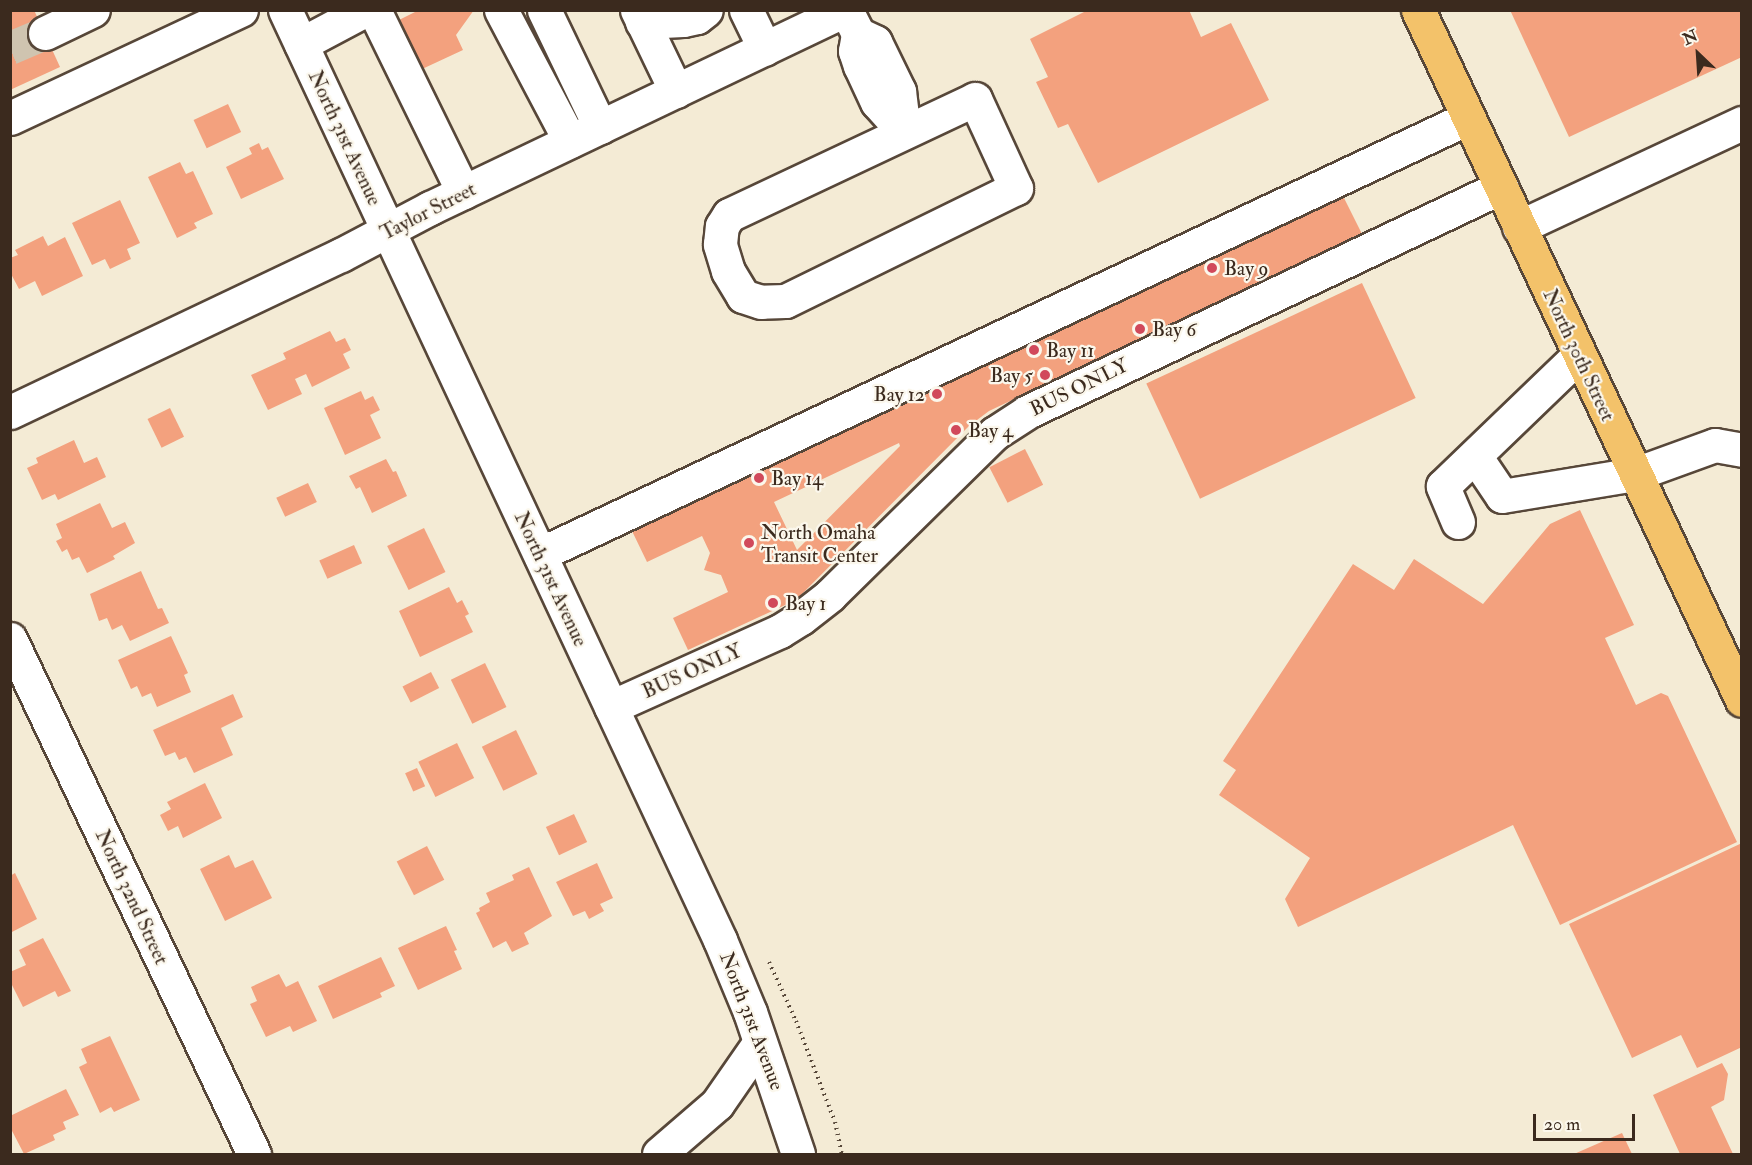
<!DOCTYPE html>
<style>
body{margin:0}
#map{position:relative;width:1752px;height:1165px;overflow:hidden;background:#f4ebd5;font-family:"IM FELL Double Pica",serif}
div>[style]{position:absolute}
.building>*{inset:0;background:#f3a17e;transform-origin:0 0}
.minor-tunnel>*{height:33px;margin-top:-16.5px;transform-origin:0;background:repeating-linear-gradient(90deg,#cfc4b0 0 33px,transparent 0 49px)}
.path>*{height:4px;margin-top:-2px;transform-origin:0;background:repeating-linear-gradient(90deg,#574739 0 1.5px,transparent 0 6px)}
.roads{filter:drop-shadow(2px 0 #574739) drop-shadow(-2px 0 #574739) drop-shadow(0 2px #574739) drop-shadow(0 -2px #574739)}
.minor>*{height:33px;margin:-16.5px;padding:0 16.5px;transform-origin:16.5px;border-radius:16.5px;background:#fff}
.major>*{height:33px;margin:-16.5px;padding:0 16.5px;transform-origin:16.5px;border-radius:16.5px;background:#f3c26a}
.dots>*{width:16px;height:16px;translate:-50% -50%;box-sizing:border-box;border:3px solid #fbf7ec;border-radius:50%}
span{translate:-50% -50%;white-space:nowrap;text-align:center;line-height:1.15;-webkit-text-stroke:4.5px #fbf7ec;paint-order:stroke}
.street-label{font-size:20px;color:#3b2a1e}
.poi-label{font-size:20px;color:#3b2a1e}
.left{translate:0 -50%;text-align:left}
.right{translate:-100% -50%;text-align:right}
.frame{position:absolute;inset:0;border:12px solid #3b2a1e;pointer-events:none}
.north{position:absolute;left:1668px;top:24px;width:60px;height:60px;-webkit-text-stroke:4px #fbf7ec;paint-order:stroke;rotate:335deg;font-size:16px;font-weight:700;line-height:24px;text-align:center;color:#3b2a1e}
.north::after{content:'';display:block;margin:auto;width:21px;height:27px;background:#3b2a1e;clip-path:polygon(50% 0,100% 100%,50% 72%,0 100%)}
.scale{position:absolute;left:1533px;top:1114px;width:102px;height:27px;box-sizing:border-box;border:3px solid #3b2a1e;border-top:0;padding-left:8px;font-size:18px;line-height:21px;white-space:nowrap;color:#3b2a1e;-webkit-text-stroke:4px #fbf7ec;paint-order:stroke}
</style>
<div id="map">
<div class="building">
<i style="clip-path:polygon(10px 10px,34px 10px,60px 67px,10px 90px)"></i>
<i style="clip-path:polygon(419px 10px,474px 10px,456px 35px,463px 50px,420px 70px,397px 21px)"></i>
<i style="clip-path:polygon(1088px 10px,1189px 10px,1201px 37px,1231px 23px,1269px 100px,1098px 183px,1068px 124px,1058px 128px,1036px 82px,1048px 77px,1030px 39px)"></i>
<i style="clip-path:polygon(1510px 10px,1742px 10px,1742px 57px,1569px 137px)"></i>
<i style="left:228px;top:104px;width:31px;height:38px;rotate:65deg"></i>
<i style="clip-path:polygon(259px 143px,262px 150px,268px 147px,284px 179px,241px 199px,226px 167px,252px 154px,249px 148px)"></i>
<i style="clip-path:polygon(180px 162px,186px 174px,193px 171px,213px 214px,194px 223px,197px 228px,177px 238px,148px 177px)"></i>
<i style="clip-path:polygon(evenodd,1343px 196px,1362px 234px,989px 411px,969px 426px,796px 600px,688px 650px,673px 618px,728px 592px,721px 575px,704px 570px,710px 553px,702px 536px,647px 562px,632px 531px,1343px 196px,899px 443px,900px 446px,797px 550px,774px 502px,899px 443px)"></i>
<i style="clip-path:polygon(120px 200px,140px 243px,127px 249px,131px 259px,110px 269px,105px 259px,92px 265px,72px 223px)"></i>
<i style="clip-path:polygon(43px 236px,48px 246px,65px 237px,83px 276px,42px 296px,35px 281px,19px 289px,10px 272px,10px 258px,18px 255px,15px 250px)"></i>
<i style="left:1362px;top:283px;width:127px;height:238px;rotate:65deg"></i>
<i style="clip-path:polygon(330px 331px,336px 342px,345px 338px,351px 350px,343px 354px,350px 368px,312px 387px,306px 374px,295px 379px,302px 394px,268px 410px,251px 375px,286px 359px,283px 353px)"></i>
<i style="clip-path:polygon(361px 391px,365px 400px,373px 396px,380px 410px,370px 415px,381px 438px,345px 455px,324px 408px)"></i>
<i style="left:170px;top:408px;width:32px;height:25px;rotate:64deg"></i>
<i style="clip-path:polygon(74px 440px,84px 463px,97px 457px,106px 477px,58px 500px,55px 494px,42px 500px,27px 468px,38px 463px,36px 458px)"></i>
<i style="left:1025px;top:449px;width:40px;height:40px;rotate:63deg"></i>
<i style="clip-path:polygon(386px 459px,393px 472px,396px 471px,407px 496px,372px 513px,360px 487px,356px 489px,349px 476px)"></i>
<i style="left:308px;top:483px;width:21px;height:35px;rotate:65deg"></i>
<i style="clip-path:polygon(100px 503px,112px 528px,125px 522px,135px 543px,113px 556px,115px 559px,87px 573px,79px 557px,72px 560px,67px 549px,62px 552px,56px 541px,62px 538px,56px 524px)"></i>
<i style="clip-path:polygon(1580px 510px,1634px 625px,1605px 638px,1636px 705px,1661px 693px,1668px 696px,1737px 842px,1560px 925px,1513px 825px,1298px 927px,1285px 899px,1310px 858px,1219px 795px,1236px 770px,1223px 761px,1353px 564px,1394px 590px,1414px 559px,1483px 604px,1550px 524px)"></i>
<i style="left:424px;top:528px;width:49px;height:41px;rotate:64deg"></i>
<i style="left:354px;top:545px;width:20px;height:38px;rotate:66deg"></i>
<i style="clip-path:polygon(141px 571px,158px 609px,162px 608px,169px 623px,130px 641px,122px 625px,112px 630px,107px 618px,99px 621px,90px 594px)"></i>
<i style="clip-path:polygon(449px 587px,457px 603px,462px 600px,469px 614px,465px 616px,473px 632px,420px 657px,399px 611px)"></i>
<i style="clip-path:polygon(171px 636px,188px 673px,184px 675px,191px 692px,157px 707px,151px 693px,142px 697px,137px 686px,131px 689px,118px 660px)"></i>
<i style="left:485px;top:663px;width:49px;height:38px;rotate:64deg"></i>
<i style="left:431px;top:672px;width:18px;height:32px;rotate:63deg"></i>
<i style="clip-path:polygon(233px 694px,243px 717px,221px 728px,233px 755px,194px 773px,186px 757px,179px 760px,175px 752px,165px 756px,153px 730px)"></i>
<i style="left:516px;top:730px;width:49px;height:38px;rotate:64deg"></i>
<i style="left:457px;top:743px;width:39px;height:43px;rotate:64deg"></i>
<i style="left:417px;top:768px;width:20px;height:13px;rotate:66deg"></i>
<i style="clip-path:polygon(205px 783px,222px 818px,183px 838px,178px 826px,168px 831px,160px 815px,171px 809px,167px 802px)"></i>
<i style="left:574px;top:814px;width:31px;height:31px;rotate:65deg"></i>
<i style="clip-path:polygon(1742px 843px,1742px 1047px,1697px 1068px,1681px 1035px,1632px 1058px,1569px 924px)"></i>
<i style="left:427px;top:846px;width:38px;height:34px;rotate:63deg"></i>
<i style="clip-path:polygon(229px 855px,235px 868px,253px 860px,272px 898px,225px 921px,200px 869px)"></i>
<i style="clip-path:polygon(597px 863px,613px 898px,600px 904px,604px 911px,589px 919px,585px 911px,573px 916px,556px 882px)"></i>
<i style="clip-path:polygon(529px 867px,552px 916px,524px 933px,529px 944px,512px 952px,506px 941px,493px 948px,476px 913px,480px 911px,479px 908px,490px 902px,486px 893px,514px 880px,512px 875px)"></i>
<i style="clip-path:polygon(15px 873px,37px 919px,10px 933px,10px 876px)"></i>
<i style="clip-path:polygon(446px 926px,457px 950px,454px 951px,462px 969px,418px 990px,398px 948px)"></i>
<i style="clip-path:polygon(43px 938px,71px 991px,58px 997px,55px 991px,23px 1007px,10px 981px,10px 972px,26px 965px,19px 950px)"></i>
<i style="clip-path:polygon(381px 957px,395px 986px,380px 993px,382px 997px,333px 1019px,318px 986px)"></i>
<i style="clip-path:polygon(279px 974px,286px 987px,298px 981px,317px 1021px,293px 1032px,290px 1026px,266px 1037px,250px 1004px,257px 1001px,251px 987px)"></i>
<i style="clip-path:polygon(110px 1036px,140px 1100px,114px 1112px,111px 1107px,100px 1113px,79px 1067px,87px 1063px,81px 1049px)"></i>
<i style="clip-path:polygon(1722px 1063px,1728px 1074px,1724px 1100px,1711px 1107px,1733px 1154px,1680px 1154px,1653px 1095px)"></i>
<i style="clip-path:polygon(66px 1089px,79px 1115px,63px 1122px,66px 1129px,53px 1135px,55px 1140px,24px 1154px,10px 1127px,10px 1116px)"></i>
<i style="clip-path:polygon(1622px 1133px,1632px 1154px,1574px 1154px)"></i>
</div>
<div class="minor-tunnel">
<i style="left:10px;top:48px;width:38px;rotate:-23deg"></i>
</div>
<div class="path">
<i style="left:769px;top:962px;width:65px;rotate:65.4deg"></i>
<i style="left:796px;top:1021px;width:108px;rotate:68.9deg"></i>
<i style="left:835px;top:1122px;width:33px;rotate:78deg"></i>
</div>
<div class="roads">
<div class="minor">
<i style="left:285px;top:10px;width:1027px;rotate:64.93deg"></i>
<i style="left:720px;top:940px;width:78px;rotate:67.4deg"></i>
<i style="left:750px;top:1012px;width:150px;rotate:71.3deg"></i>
<i style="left:374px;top:10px;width:203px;rotate:63.9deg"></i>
<i style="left:501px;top:10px;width:148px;rotate:62.2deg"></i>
<i style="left:544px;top:10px;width:130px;rotate:64.4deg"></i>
<i style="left:637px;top:10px;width:90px;rotate:64.3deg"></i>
<i style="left:746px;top:10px;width:43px;rotate:64deg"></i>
<i style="left:846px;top:10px;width:27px;rotate:63deg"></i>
<i style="left:858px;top:34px;width:19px;rotate:25deg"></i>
<i style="left:875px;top:42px;width:55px;rotate:63.9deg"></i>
<i style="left:899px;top:91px;width:41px;rotate:83deg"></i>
<i style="left:904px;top:132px;width:40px;rotate:-132deg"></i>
<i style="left:877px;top:102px;width:40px;rotate:-115deg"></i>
<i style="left:860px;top:66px;width:16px;rotate:-108deg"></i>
<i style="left:855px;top:51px;width:17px;rotate:-80deg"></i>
<i style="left:642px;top:22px;width:41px;rotate:-2.8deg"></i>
<i style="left:683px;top:20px;width:14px;rotate:-12deg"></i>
<i style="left:697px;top:17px;width:11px;rotate:-38deg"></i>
<i style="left:45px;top:33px;width:53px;rotate:-25.6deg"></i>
<i style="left:301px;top:44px;width:72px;rotate:-28deg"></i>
<i style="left:975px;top:99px;width:98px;rotate:65.3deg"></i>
<i style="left:1016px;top:188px;width:257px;rotate:153.9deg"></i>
<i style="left:785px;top:301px;width:24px;rotate:178deg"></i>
<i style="left:761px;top:302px;width:19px;rotate:-162deg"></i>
<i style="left:743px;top:296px;width:29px;rotate:-121deg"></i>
<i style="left:728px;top:271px;width:28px;rotate:-107deg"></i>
<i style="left:720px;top:244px;width:18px;rotate:-84deg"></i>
<i style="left:722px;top:226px;width:13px;rotate:-58deg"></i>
<i style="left:729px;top:215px;width:272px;rotate:-25.2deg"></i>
<i style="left:10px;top:118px;width:255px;rotate:-25.1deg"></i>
<i style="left:1519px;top:227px;width:246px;rotate:-25deg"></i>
<i style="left:10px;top:412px;width:366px;rotate:-25.4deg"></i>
<i style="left:341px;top:255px;width:101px;rotate:-27.8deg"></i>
<i style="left:430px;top:208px;width:461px;rotate:-25.5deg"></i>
<i style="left:1475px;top:456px;width:48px;rotate:56deg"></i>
<i style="left:1502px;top:496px;width:135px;rotate:-9.4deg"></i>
<i style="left:1635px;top:474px;width:85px;rotate:-19.9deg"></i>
<i style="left:1715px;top:445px;width:27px;rotate:10deg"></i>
<i style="left:1458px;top:522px;width:39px;rotate:-113deg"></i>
<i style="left:1443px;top:486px;width:189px;rotate:-43.9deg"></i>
<i style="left:540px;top:554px;width:1025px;rotate:-25.17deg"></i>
<i style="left:10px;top:639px;width:570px;rotate:64.65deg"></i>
<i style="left:611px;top:707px;width:185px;rotate:-24.2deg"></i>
<i style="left:780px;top:631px;width:25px;rotate:-32deg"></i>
<i style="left:801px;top:618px;width:37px;rotate:-38deg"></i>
<i style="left:830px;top:595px;width:231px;rotate:-44.5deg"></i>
<i style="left:995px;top:433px;width:38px;rotate:-33deg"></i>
<i style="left:1027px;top:412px;width:525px;rotate:-25.39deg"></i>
<i style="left:659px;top:1154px;width:77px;rotate:-40.8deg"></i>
<i style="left:717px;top:1104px;width:75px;rotate:-55.3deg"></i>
</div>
<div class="major">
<i style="left:1418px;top:10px;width:762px;rotate:64.85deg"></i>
</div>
</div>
<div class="dots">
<i style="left:1212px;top:268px;background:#d1495b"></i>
<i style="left:1140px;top:329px;background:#d1495b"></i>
<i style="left:1034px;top:350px;background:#d1495b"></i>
<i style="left:1045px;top:375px;background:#d1495b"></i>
<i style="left:937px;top:394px;background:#d1495b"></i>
<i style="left:956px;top:430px;background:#d1495b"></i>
<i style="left:759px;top:478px;background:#d1495b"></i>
<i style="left:749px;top:543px;background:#d1495b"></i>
<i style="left:773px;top:603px;background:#d1495b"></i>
</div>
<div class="street-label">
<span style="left:345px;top:138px;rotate:65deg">North 31st Avenue</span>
<span style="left:428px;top:211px;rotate:-27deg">Taylor Street</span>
<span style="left:1579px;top:355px;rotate:65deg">North 30th Street</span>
<span style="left:1079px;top:387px;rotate:-26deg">BUS ONLY</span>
<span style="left:551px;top:579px;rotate:65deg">North 31st Avenue</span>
<span style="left:692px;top:671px;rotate:-24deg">BUS ONLY</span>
<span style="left:132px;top:897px;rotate:65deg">North 32nd Street</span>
<span style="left:752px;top:1021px;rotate:69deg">North 31st Avenue</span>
</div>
<div class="poi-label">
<span class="left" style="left:1224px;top:268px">Bay 9</span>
<span class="left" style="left:1152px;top:329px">Bay 6</span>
<span class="left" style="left:1046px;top:350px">Bay 11</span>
<span class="right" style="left:1033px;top:375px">Bay 5</span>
<span class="right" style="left:925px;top:394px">Bay 12</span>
<span class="left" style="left:968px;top:430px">Bay 4</span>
<span class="left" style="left:771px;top:478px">Bay 14</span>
<span class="left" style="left:761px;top:544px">North Omaha<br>Transit Center</span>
<span class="left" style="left:785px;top:603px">Bay 1</span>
</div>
<div class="frame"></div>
<div class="north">N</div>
<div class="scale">20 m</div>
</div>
